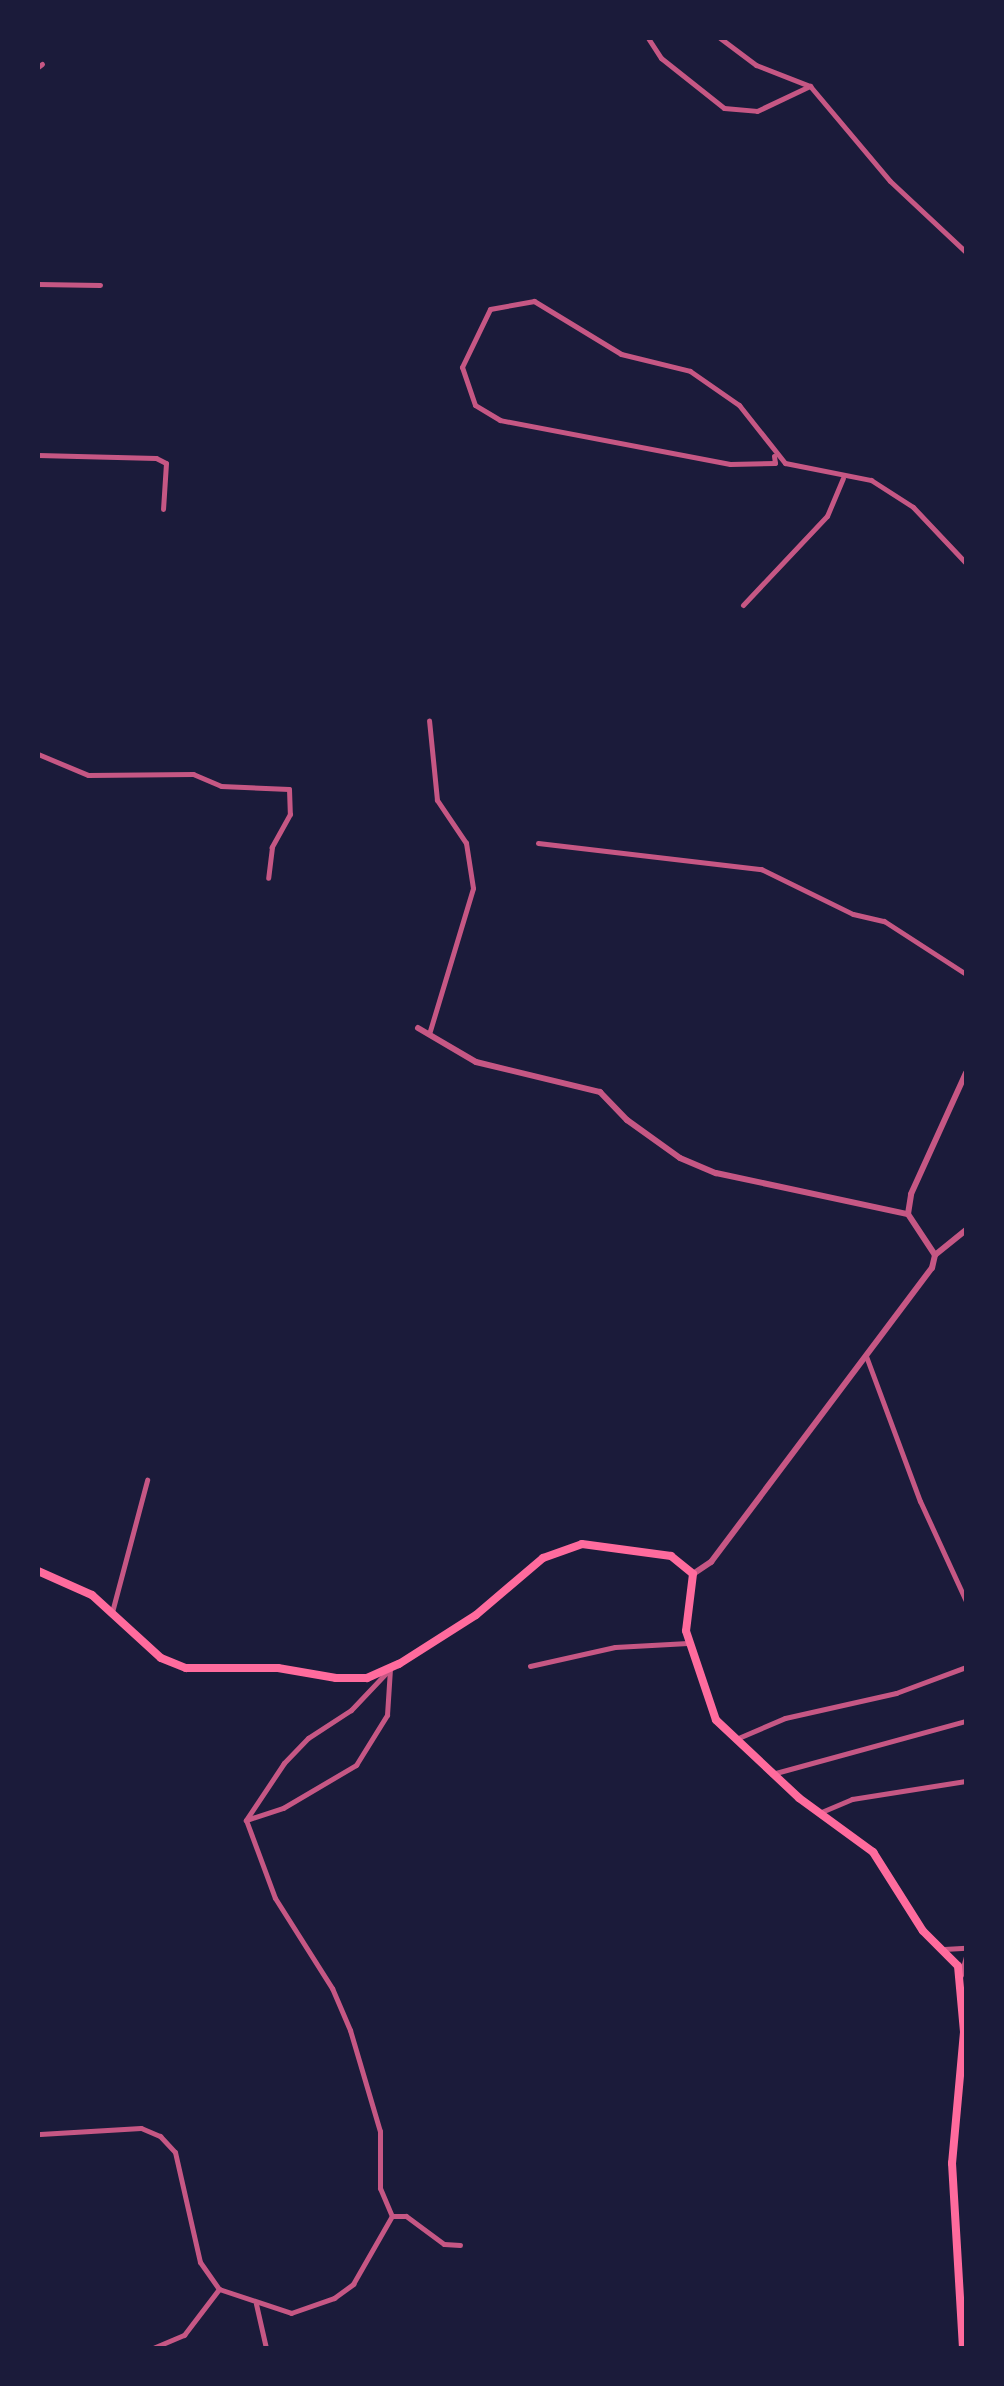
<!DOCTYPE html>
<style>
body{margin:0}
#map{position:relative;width:1004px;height:2386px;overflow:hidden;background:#1b1b3a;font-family:Overpass,sans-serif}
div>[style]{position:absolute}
.minor>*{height:5px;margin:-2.5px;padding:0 2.5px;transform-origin:2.5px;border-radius:2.5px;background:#c65784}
.tertiary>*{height:6px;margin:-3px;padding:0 3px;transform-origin:3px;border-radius:3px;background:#c65784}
.secondary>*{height:8px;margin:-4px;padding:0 4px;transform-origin:4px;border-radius:4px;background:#ff6b9d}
span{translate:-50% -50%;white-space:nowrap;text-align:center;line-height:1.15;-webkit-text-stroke:8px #1b1b3a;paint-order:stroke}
.frame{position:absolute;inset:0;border:40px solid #1b1b3a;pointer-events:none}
</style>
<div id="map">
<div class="minor">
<i style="left:648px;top:38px;width:24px;rotate:57deg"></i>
<i style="left:661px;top:58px;width:80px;rotate:38.4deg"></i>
<i style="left:724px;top:108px;width:33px;rotate:5deg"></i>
<i style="left:757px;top:111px;width:59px;rotate:-25.3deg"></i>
<i style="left:720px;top:38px;width:45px;rotate:36.9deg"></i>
<i style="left:756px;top:65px;width:58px;rotate:21.3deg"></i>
<i style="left:810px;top:86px;width:124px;rotate:49.9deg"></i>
<i style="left:890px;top:181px;width:104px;rotate:43.1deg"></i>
<i style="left:38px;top:67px;width:5px;rotate:-37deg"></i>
<i style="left:38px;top:284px;width:62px;rotate:0.9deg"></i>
<i style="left:38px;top:455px;width:118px;rotate:1.5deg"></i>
<i style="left:156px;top:458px;width:11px;rotate:27deg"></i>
<i style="left:166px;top:463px;width:46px;rotate:93.7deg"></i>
<i style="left:774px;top:456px;width:7px;rotate:82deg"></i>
<i style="left:775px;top:463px;width:45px;rotate:178.7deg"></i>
<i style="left:730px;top:464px;width:234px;rotate:-169.2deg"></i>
<i style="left:500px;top:420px;width:29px;rotate:-149deg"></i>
<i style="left:475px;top:405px;width:40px;rotate:-108.9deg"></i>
<i style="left:462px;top:367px;width:64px;rotate:-64.2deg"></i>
<i style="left:490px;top:309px;width:45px;rotate:-10.3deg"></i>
<i style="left:534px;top:301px;width:102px;rotate:31.3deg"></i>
<i style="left:621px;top:354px;width:71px;rotate:13.8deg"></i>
<i style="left:690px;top:371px;width:60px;rotate:34.8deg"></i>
<i style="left:739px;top:405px;width:74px;rotate:51.6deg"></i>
<i style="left:785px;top:463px;width:88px;rotate:11.2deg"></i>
<i style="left:871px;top:480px;width:50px;rotate:32.7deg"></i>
<i style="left:913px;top:507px;width:77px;rotate:46.6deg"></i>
<i style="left:743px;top:605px;width:122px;rotate:-46.7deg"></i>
<i style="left:827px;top:516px;width:41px;rotate:-67.2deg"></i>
<i style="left:38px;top:754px;width:54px;rotate:22.8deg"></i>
<i style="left:88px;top:775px;width:105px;rotate:-0.5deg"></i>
<i style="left:193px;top:774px;width:30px;rotate:23deg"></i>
<i style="left:221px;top:786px;width:68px;rotate:2.5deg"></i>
<i style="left:289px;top:789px;width:25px;rotate:88deg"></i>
<i style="left:290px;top:814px;width:38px;rotate:119deg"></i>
<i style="left:272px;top:847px;width:31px;rotate:97deg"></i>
<i style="left:538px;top:843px;width:225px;rotate:6.7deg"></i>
<i style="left:761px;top:869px;width:102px;rotate:26.1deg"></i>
<i style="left:853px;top:914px;width:32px;rotate:13deg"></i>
<i style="left:884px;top:921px;width:98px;rotate:32.9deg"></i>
<i style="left:429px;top:1034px;width:152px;rotate:-73.2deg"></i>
<i style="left:473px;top:888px;width:46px;rotate:-98.8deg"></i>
<i style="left:466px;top:843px;width:52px;rotate:-124deg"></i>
<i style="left:437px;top:800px;width:80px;rotate:-95.7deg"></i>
<i style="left:866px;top:1356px;width:155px;rotate:69.6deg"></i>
<i style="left:920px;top:1501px;width:110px;rotate:65.3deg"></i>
<i style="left:112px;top:1612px;width:137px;rotate:-75.1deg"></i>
<i style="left:530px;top:1666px;width:87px;rotate:-12.6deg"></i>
<i style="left:615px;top:1647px;width:73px;rotate:-3.1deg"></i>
<i style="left:388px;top:1671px;width:54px;rotate:133.5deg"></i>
<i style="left:351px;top:1710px;width:51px;rotate:146.9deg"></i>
<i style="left:308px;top:1738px;width:35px;rotate:134deg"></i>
<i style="left:284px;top:1763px;width:69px;rotate:123.7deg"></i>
<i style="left:246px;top:1820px;width:83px;rotate:69.6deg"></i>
<i style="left:275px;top:1898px;width:107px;rotate:57.7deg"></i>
<i style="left:332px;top:1988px;width:46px;rotate:66.8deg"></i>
<i style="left:350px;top:2030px;width:105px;rotate:73.5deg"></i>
<i style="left:380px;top:2131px;width:57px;rotate:90deg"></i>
<i style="left:380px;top:2188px;width:30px;rotate:67deg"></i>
<i style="left:736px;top:1739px;width:53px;rotate:-23.2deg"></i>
<i style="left:785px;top:1718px;width:114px;rotate:-12.7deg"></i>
<i style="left:896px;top:1693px;width:75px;rotate:-20.4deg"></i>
<i style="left:772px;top:1774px;width:201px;rotate:-15.3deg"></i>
<i style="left:819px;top:1813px;width:36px;rotate:-23deg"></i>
<i style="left:852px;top:1799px;width:115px;rotate:-9deg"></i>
<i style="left:249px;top:1819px;width:36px;rotate:-18deg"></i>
<i style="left:283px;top:1808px;width:85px;rotate:-30.5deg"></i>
<i style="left:356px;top:1765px;width:59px;rotate:-58.2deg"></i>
<i style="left:387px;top:1715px;width:47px;rotate:-86.3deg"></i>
<i style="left:944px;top:1949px;width:22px;rotate:-3deg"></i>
<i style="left:961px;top:1975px;width:20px;rotate:-75deg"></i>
<i style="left:40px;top:2134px;width:101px;rotate:-3.4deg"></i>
<i style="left:141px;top:2128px;width:21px;rotate:23deg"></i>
<i style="left:160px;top:2136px;width:22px;rotate:47deg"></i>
<i style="left:175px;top:2152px;width:113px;rotate:77.2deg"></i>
<i style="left:200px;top:2262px;width:33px;rotate:55deg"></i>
<i style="left:219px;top:2289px;width:76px;rotate:18.4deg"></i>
<i style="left:291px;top:2313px;width:46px;rotate:-19.2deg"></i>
<i style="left:334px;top:2298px;width:24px;rotate:-36deg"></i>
<i style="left:353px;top:2284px;width:78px;rotate:-60.2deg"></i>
<i style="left:392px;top:2216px;width:14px"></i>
<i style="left:406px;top:2216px;width:47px;rotate:36.4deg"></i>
<i style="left:444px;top:2244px;width:16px;rotate:4deg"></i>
<i style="left:256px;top:2304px;width:45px;rotate:77.2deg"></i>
<i style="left:153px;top:2348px;width:34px;rotate:-23deg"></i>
<i style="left:184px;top:2335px;width:58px;rotate:-52.7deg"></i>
</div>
<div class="tertiary">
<i style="left:418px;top:1028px;width:67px;rotate:30.4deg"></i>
<i style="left:476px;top:1062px;width:128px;rotate:13.6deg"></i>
<i style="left:600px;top:1092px;width:39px;rotate:46deg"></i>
<i style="left:627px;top:1120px;width:65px;rotate:35.6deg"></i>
<i style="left:680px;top:1158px;width:39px;rotate:23deg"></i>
<i style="left:716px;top:1173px;width:196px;rotate:12.1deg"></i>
<i style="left:935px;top:1255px;width:40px;rotate:-39deg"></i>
<i style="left:693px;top:1574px;width:22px;rotate:-34deg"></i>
<i style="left:711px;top:1562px;width:368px;rotate:-53.1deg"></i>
<i style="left:932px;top:1268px;width:13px;rotate:-77deg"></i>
<i style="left:935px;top:1255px;width:49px;rotate:-123.4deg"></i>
<i style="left:908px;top:1214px;width:20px;rotate:-81deg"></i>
<i style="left:911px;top:1194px;width:133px;rotate:-65.6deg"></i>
</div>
<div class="secondary">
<i style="left:38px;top:1571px;width:59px;rotate:24deg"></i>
<i style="left:92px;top:1595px;width:93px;rotate:42.4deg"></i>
<i style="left:161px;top:1658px;width:27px;rotate:22deg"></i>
<i style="left:186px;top:1668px;width:92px"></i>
<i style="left:278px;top:1668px;width:59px;rotate:9.8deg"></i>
<i style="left:336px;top:1678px;width:31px"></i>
<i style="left:367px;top:1678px;width:35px;rotate:-24deg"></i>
<i style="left:399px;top:1664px;width:91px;rotate:-32.5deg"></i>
<i style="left:476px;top:1615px;width:88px;rotate:-40.4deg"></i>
<i style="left:543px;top:1558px;width:41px;rotate:-19.7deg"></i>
<i style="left:582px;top:1544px;width:90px;rotate:7.7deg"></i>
<i style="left:671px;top:1556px;width:28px;rotate:39deg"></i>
<i style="left:693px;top:1574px;width:57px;rotate:97deg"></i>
<i style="left:686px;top:1631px;width:94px;rotate:71.4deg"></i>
<i style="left:716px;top:1720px;width:114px;rotate:43.2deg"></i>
<i style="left:799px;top:1798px;width:92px;rotate:36.1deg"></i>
<i style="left:873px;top:1852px;width:93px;rotate:57.7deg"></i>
<i style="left:923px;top:1931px;width:49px;rotate:45deg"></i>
<i style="left:958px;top:1966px;width:66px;rotate:84.8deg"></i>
<i style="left:964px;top:2032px;width:132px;rotate:95.2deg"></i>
<i style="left:952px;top:2163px;width:185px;rotate:86.6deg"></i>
</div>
<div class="frame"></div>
</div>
